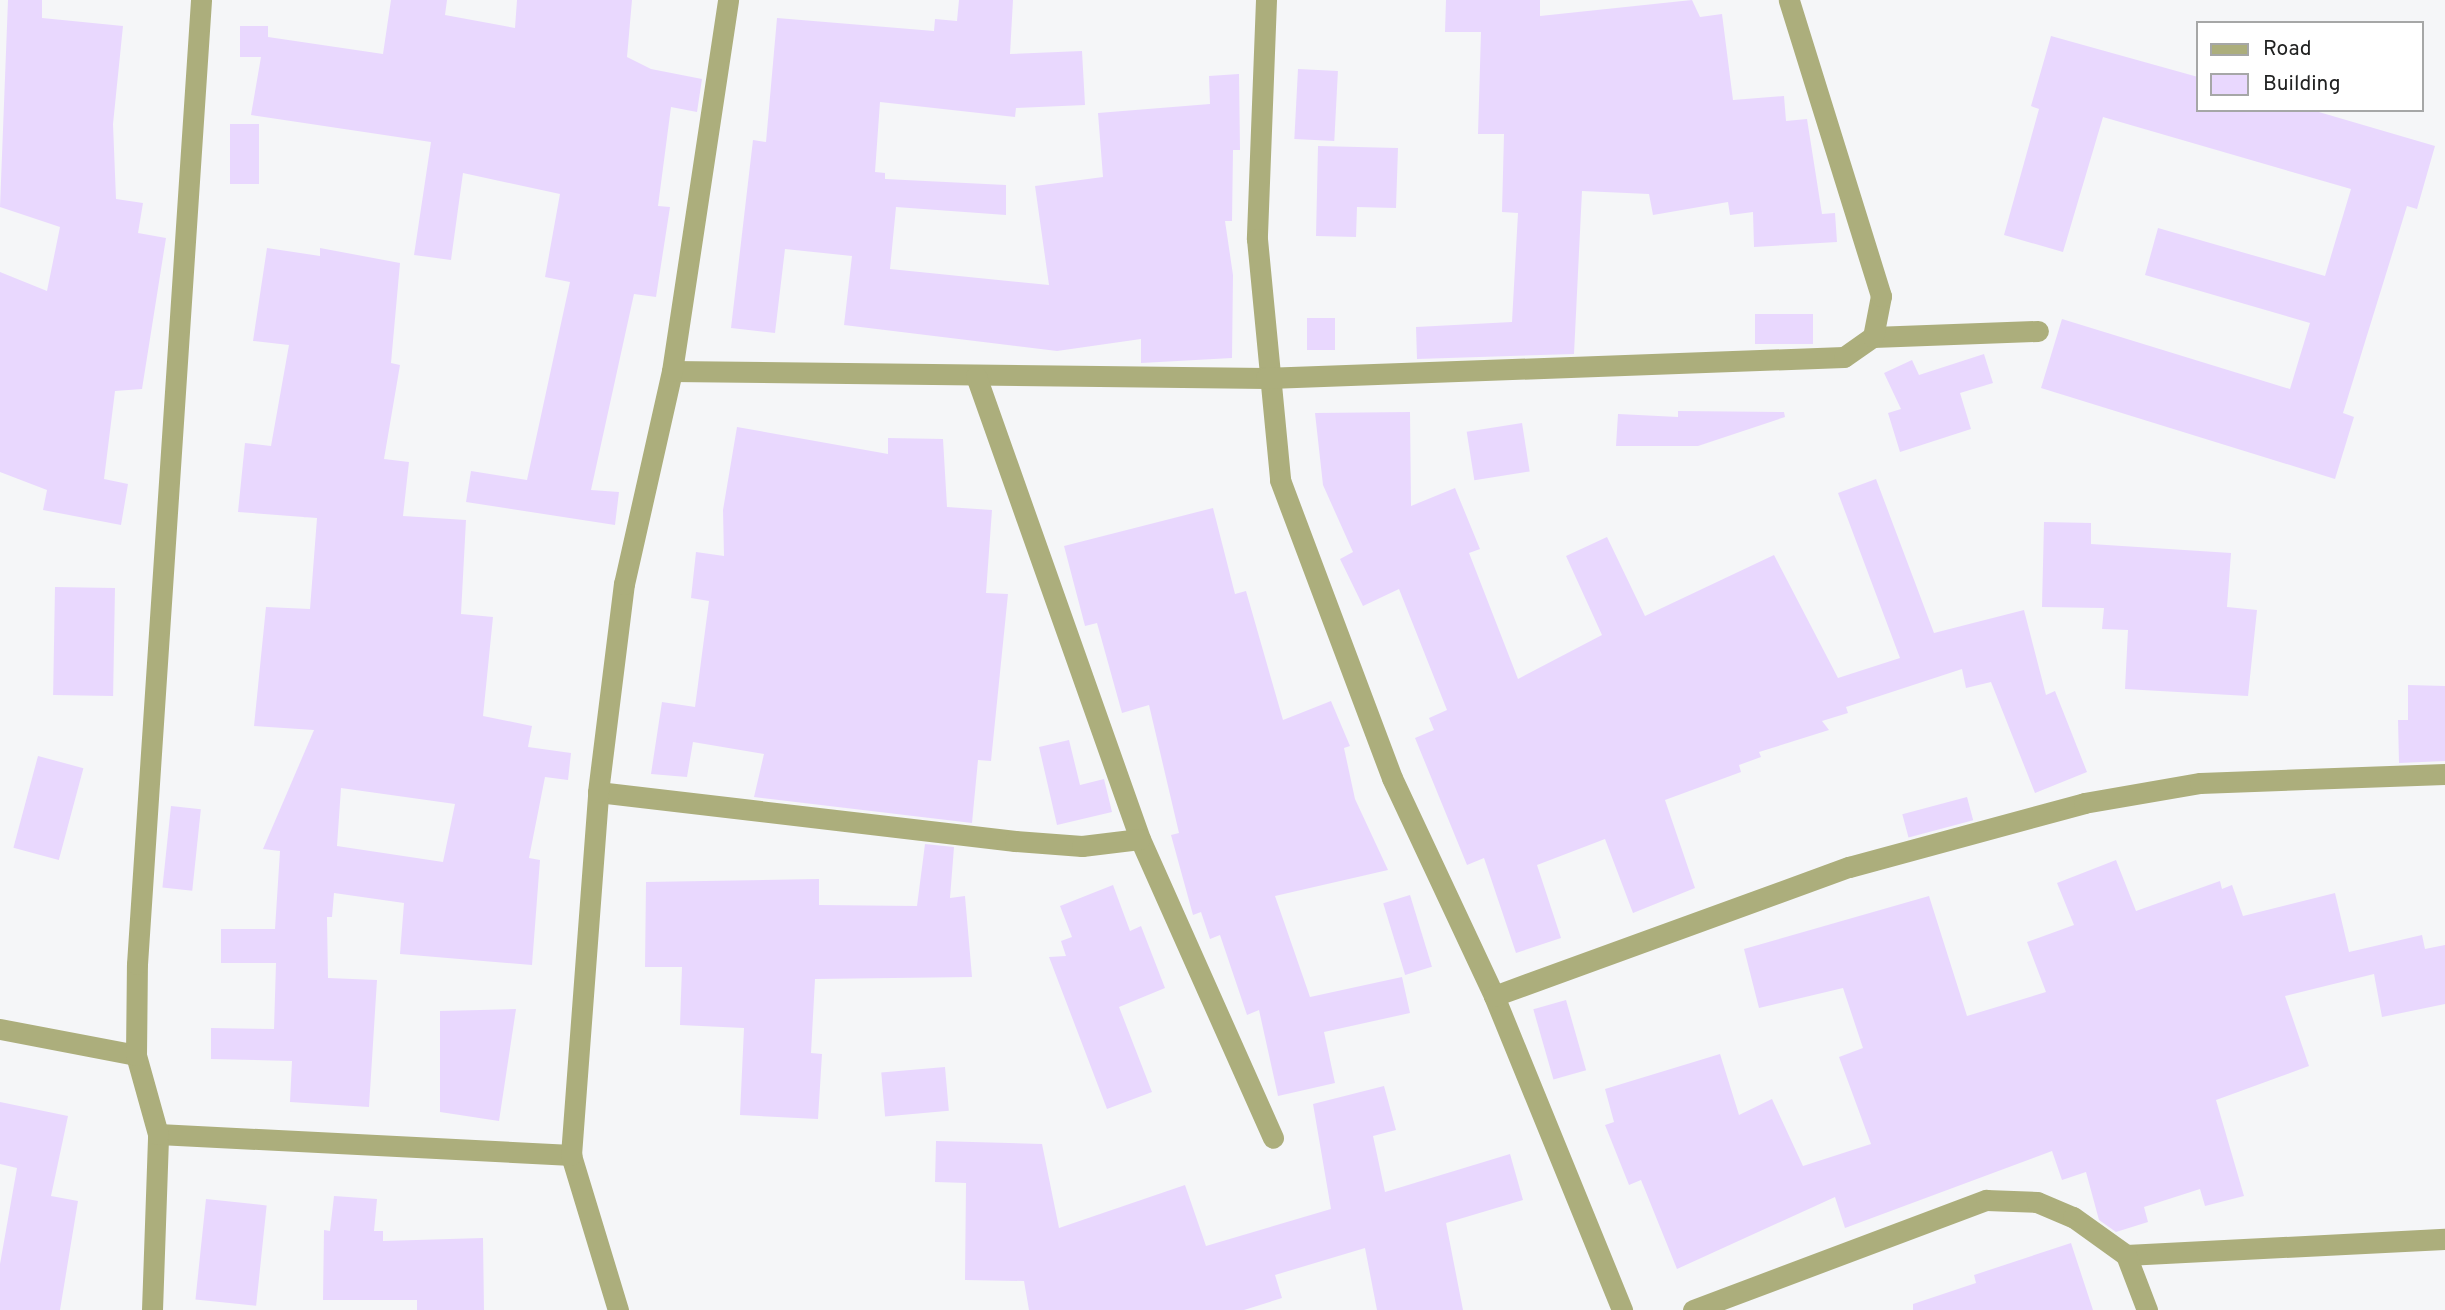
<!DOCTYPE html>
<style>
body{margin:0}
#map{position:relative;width:2445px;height:1310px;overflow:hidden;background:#f5f6f8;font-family:Overpass,sans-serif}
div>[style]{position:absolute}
.building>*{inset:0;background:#e9d8fe;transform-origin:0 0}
.service>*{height:21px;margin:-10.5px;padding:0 10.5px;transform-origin:10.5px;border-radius:10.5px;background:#acae7c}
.minor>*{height:21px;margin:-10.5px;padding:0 10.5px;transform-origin:10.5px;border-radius:10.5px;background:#acae7c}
span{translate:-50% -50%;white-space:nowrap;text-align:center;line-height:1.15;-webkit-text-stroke:7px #fff;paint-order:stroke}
.legend{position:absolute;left:2196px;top:21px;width:228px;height:91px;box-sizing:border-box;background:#fff;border:2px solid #a6a7a7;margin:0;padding:9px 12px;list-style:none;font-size:21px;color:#212222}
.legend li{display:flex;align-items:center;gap:14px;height:35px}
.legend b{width:35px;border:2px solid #a6a7a7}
</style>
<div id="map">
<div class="building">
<i style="clip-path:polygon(8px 0,42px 0,42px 18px,123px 26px,113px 124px,116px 199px,143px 203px,138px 233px,166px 238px,142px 389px,115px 391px,104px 479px,128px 484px,121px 525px,43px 510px,47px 490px,0 472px,0 272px,47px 291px,60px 227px,0 207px)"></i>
<i style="clip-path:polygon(391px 0,447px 0,445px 15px,515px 28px,517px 0,632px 0,627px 57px,651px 69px,702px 79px,697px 112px,671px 107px,658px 206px,670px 207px,656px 297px,634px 294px,591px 490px,619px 492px,615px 525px,466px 502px,471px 471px,527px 480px,570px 282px,545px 277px,560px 194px,463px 173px,451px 260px,414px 255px,431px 142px,251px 115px,261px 57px,240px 57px,240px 26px,268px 26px,268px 37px,383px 54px)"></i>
<i style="clip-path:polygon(959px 0,1013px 0,1010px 54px,1082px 51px,1085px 105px,1016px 108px,1015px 117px,880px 102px,875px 172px,885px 173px,885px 179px,1006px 185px,1006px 215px,896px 207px,890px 269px,1049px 285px,1035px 186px,1103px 177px,1098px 113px,1210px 104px,1209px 76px,1239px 74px,1240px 150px,1233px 150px,1232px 221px,1225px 221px,1233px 275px,1232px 358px,1141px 363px,1141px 339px,1057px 351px,844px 325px,852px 256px,785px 249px,775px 333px,731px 328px,753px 140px,766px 142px,777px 18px,934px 31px,935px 19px,957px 21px)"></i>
<i style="clip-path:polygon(1446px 0,1540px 0,1540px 16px,1692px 0,1700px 17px,1722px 14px,1733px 100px,1784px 96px,1786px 121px,1807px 119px,1822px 214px,1835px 213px,1837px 242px,1754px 247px,1753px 212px,1730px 215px,1728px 202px,1653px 215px,1649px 194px,1582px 191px,1574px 354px,1417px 359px,1416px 327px,1512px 322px,1518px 213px,1502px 212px,1504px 134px,1478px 134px,1481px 32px,1445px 32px)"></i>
<i style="clip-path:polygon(2051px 36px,2198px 77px,2198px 110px,2312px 110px,2435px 146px,2417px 209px,2407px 206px,2343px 413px,2354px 417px,2335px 479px,2041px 388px,2062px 319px,2290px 389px,2310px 323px,2145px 275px,2158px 228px,2325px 276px,2351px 189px,2103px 117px,2063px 252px,2004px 235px,2039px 109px,2031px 106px)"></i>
<i style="left:1298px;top:69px;width:40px;height:70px;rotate:3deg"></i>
<i style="left:230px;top:124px;width:29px;height:60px"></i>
<i style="clip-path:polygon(1318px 146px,1398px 148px,1396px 208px,1357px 207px,1356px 237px,1316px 236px)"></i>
<i style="clip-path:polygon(evenodd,267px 248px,320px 256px,320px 248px,400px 263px,391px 363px,400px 365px,384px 459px,409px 462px,403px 516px,466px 520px,461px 614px,493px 617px,483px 716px,532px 726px,528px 747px,571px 753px,568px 780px,545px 777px,529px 858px,540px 860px,532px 965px,400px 954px,404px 903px,334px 893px,332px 917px,327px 917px,328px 978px,377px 980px,369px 1107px,290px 1102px,292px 1061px,211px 1059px,211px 1028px,274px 1029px,276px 963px,221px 963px,221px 929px,275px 929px,280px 851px,263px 849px,314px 730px,254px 726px,266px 607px,310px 609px,317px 518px,238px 512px,245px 443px,271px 446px,289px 345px,253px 341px,267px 248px,341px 788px,455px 804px,443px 862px,337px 846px,341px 788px)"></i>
<i style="left:1813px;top:314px;width:30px;height:58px;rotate:90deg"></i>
<i style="left:1307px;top:318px;width:28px;height:32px"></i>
<i style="clip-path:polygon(1984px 354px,1993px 383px,1960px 393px,1971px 429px,1900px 452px,1888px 413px,1901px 409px,1884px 373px,1912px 360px,1919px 375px)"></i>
<i style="clip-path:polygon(1678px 411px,1784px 412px,1785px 417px,1698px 446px,1616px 446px,1618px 414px,1678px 417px)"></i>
<i style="clip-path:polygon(1410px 412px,1411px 506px,1455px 488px,1480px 549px,1469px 553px,1518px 679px,1602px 635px,1566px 556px,1607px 537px,1645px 616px,1774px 555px,1838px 678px,1900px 658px,1838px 493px,1876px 479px,1934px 633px,2024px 610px,2046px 695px,2055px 691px,2087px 772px,2035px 793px,1991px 682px,1966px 688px,1962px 669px,1846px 707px,1848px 713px,1822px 721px,1829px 730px,1759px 752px,1761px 757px,1739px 765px,1741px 772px,1665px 800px,1695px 888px,1633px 913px,1605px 839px,1537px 865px,1561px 938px,1516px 953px,1484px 858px,1467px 865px,1415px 738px,1434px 730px,1429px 718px,1447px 710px,1399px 589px,1363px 606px,1340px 559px,1353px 552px,1323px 485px,1315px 413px)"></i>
<i style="left:1522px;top:423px;width:49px;height:56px;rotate:81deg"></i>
<i style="clip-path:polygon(737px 427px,888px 454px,888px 438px,943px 439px,947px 507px,992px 510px,986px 593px,1008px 594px,991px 761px,978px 760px,972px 823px,754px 797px,764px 754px,693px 742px,687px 777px,651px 774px,662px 702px,695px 707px,709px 601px,691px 598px,696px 552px,724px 556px,723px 510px)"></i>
<i style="clip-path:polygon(1213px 508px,1235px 594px,1246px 591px,1283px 720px,1331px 701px,1350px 746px,1344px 748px,1355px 799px,1388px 870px,1275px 896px,1310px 997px,1402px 977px,1410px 1013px,1324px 1032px,1335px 1083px,1278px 1096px,1259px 1010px,1247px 1015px,1220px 935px,1210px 939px,1201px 912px,1193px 915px,1171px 835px,1179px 833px,1149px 705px,1122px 713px,1097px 623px,1085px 626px,1064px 546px)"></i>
<i style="clip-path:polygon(2044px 522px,2091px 523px,2091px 544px,2231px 553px,2227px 607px,2257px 610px,2248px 696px,2125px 689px,2128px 630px,2102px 629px,2104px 608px,2042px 607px)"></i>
<i style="left:55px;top:587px;width:60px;height:108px;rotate:1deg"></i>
<i style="clip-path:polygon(2408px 685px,2445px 686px,2445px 761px,2399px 763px,2398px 720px,2408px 720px)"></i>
<i style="clip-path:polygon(1069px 740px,1080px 785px,1104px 779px,1112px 812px,1057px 825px,1039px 747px)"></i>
<i style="left:38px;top:756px;width:47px;height:95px;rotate:15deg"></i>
<i style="left:1967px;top:797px;width:24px;height:67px;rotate:75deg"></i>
<i style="left:171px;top:806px;width:30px;height:82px;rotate:6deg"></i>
<i style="clip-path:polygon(925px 844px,954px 847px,950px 898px,965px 896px,972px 977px,815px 979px,811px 1053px,822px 1054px,818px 1119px,740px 1115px,744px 1028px,680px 1025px,682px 967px,645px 967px,646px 882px,819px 879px,819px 905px,917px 906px)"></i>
<i style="clip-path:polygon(2116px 860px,2136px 911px,2220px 881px,2222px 889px,2232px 885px,2243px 916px,2335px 893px,2349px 952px,2422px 935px,2425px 949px,2445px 945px,2445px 1004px,2382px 1017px,2374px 974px,2285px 996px,2309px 1066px,2216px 1100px,2244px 1196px,2205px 1206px,2200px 1189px,2144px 1207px,2148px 1222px,2116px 1232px,2099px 1220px,2086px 1172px,2062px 1180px,2052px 1151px,1845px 1228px,1835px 1197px,1677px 1269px,1641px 1180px,1629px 1185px,1605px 1125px,1614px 1122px,1605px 1089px,1720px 1054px,1739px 1115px,1772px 1099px,1803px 1166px,1871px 1144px,1839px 1057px,1863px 1048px,1843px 988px,1759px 1008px,1744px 949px,1929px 896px,1967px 1016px,2046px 992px,2027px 942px,2074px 925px,2057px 883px)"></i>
<i style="clip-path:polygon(1113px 885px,1130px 931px,1141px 926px,1165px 988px,1119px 1007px,1152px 1092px,1107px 1109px,1049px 957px,1066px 956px,1061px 941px,1072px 937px,1060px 906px)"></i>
<i style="left:1410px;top:895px;width:75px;height:28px;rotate:73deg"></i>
<i style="left:1566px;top:1000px;width:73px;height:34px;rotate:74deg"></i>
<i style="clip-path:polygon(516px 1009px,499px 1121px,440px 1112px,440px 1011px)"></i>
<i style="left:945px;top:1067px;width:44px;height:64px;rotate:85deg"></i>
<i style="clip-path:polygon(1384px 1086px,1396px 1130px,1373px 1136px,1385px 1192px,1510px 1154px,1523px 1200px,1446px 1223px,1463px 1310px,1377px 1310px,1365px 1248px,1275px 1275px,1282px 1298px,1244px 1310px,1029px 1310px,1024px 1281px,965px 1280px,966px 1183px,935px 1182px,936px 1141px,1042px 1144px,1059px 1228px,1185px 1185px,1206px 1246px,1331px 1209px,1313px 1104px)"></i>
<i style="clip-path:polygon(0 1102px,68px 1116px,51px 1196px,78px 1201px,60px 1310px,0 1310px,0 1264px,17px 1168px,0 1164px)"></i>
<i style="clip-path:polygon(334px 1196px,377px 1199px,374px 1231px,383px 1231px,383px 1241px,483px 1238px,484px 1310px,417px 1310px,417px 1300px,323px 1300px,324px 1230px,330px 1231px)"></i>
<i style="left:206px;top:1199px;width:61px;height:101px;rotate:6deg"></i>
<i style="clip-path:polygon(2071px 1243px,2093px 1310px,1913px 1310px,1913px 1304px,1976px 1283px,1974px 1275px)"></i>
</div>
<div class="service">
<i style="left:1873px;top:337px;width:165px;rotate:-2.1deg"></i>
</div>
<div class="minor">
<i style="left:1266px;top:0;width:239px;rotate:92.2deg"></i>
<i style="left:1257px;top:239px;width:242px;rotate:84.5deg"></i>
<i style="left:1280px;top:480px;width:318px;rotate:69.4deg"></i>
<i style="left:1392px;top:778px;width:241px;rotate:64.9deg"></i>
<i style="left:1494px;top:996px;width:339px;rotate:67.8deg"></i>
<i style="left:672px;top:371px;width:594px;rotate:0.68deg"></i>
<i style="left:1266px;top:378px;width:578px;rotate:-2.08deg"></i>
<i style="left:1844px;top:357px;width:35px;rotate:-35deg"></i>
<i style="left:1873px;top:337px;width:42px;rotate:-79deg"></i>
<i style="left:1881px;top:296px;width:310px;rotate:-107.3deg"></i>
<i style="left:976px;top:376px;width:491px;rotate:70.5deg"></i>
<i style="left:1140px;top:839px;width:327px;rotate:66deg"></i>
<i style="left:598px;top:792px;width:420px;rotate:6.7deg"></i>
<i style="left:1015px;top:841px;width:67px;rotate:4.3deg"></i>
<i style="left:1082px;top:846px;width:58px;rotate:-6.9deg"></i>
<i style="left:1494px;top:996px;width:378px;rotate:-20deg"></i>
<i style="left:1849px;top:867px;width:244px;rotate:-15.2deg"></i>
<i style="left:2084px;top:803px;width:118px;rotate:-9.8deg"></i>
<i style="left:2200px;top:783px;width:245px;rotate:-2.1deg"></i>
<i style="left:0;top:1029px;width:138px;rotate:10.8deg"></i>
<i style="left:158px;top:1134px;width:414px;rotate:2.9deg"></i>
<i style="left:2126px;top:1255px;width:319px;rotate:-2.9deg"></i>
<i style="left:152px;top:1310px;width:176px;rotate:-88deg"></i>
<i style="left:158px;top:1134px;width:82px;rotate:-105.6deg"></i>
<i style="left:136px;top:1055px;width:91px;rotate:-89.4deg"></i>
<i style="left:137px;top:964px;width:966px;rotate:-86.2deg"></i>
<i style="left:618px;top:1310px;width:162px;rotate:-106.9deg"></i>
<i style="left:571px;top:1155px;width:364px;rotate:-85.7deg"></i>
<i style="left:598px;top:792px;width:210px;rotate:-82.9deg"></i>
<i style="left:624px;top:584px;width:218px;rotate:-77.3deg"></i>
<i style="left:672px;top:371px;width:375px;rotate:-81.4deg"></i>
<i style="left:1693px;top:1310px;width:313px;rotate:-20.6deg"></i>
<i style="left:1986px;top:1200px;width:51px;rotate:2.2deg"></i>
<i style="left:2037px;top:1202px;width:39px;rotate:23deg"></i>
<i style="left:2073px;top:1217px;width:65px;rotate:35.6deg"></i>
<i style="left:2126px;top:1255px;width:59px;rotate:69.1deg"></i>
</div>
<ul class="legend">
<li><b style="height:9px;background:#acae7c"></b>Road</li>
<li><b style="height:19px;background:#e9d8fe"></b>Building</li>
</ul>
</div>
